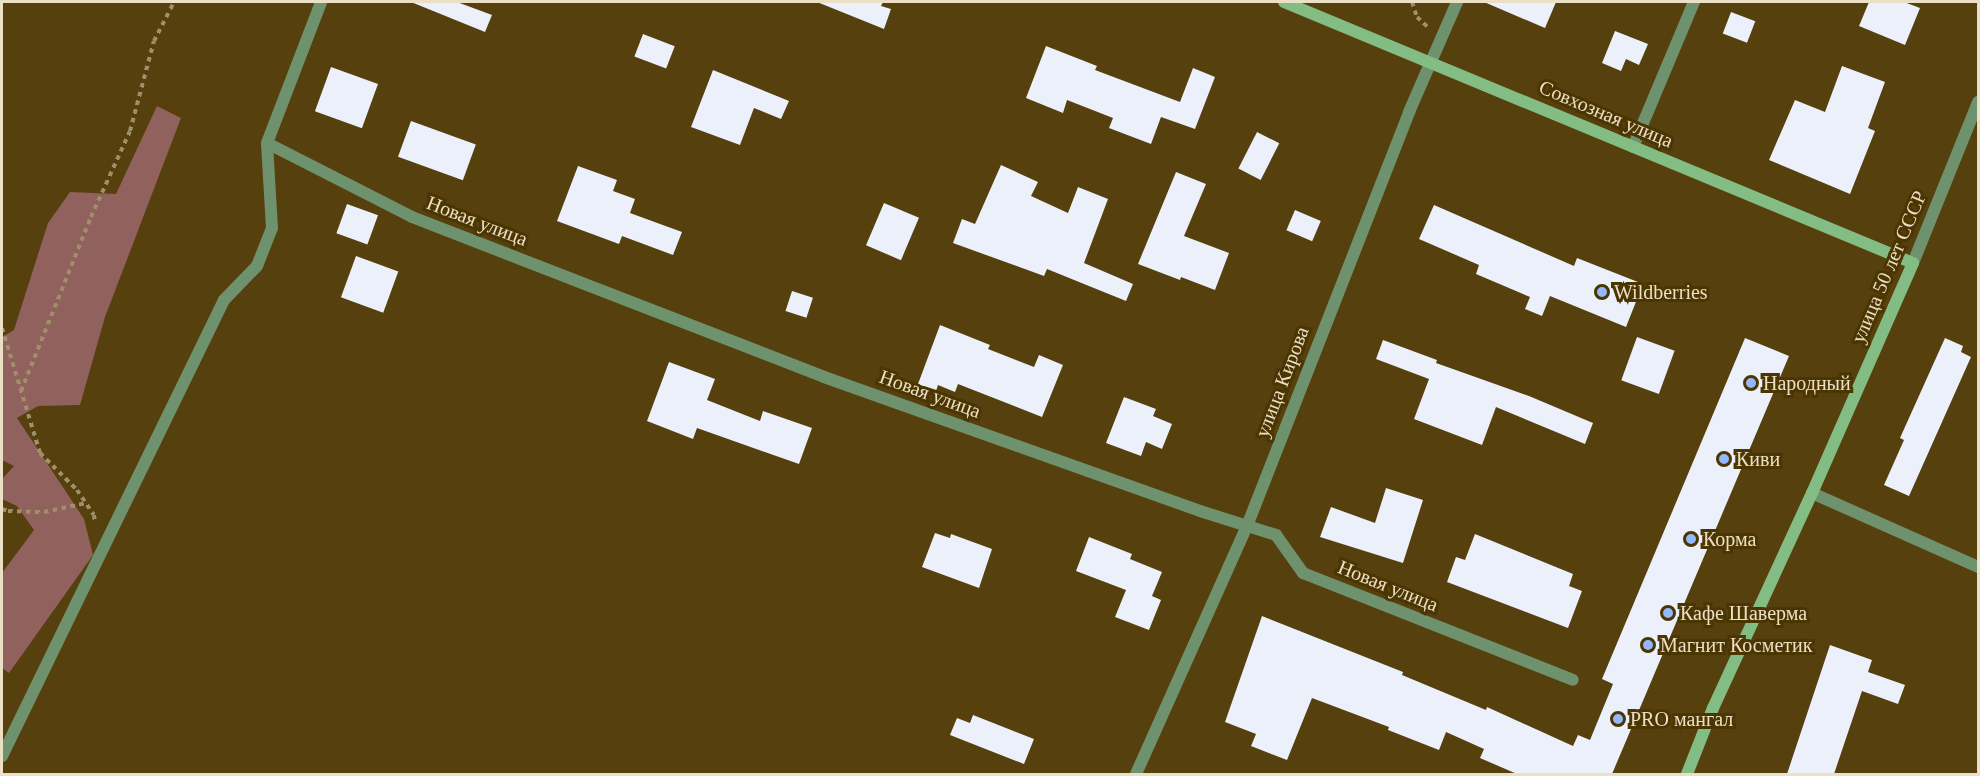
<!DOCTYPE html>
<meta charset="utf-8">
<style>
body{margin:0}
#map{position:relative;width:1980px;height:776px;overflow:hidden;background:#56400d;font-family:Georgia,serif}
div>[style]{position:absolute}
.green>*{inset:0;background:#91615d}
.building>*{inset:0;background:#ebf0fa;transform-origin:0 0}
.path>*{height:4px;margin-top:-2px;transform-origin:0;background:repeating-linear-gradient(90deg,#a08f69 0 4.5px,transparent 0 9px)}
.service>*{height:12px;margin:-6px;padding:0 6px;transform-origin:6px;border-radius:6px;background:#6f926e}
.minor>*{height:12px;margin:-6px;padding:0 6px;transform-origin:6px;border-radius:6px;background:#6f926e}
.tertiary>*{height:12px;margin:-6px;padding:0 6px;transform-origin:6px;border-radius:6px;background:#6f926e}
.secondary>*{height:12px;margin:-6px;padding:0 6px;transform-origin:6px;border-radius:6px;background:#84bd83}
.dots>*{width:16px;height:16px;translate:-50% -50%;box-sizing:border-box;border:3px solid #4b3500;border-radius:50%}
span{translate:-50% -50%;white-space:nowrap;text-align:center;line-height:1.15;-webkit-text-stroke:6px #4b3500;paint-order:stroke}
.street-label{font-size:20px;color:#ebdfc6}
.poi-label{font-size:20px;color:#ebdfc6}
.left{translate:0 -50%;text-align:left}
.frame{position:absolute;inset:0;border:3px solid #ebdfc6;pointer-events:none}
</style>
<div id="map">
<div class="green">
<i style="clip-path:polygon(157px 106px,181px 118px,105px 317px,80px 405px,38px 406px,17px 418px,84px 519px,93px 555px,9px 673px,2px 668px,2px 573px,34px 530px,17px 506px,2px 499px,2px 479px,14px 466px,2px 460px,2px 337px,14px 330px,48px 223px,70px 192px,116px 194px)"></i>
</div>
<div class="building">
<i style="clip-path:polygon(411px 2px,457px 2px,492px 15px,485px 32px)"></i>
<i style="clip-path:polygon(817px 2px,883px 2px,881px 6px,891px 9px,884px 29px)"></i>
<i style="clip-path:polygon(1484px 2px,1556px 2px,1545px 28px)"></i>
<i style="clip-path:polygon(1869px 2px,1904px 2px,1920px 8px,1905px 45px,1859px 26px)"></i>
<i style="left:1731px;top:12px;width:26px;height:23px;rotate:21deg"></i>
<i style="clip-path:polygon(1615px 31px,1648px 44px,1639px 65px,1626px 59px,1621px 71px,1602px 63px)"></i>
<i style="left:643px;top:34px;width:34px;height:24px;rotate:21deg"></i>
<i style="clip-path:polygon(1046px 46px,1097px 66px,1095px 70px,1180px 102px,1193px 68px,1215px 77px,1195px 129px,1161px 117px,1151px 144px,1109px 128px,1113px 118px,1067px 100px,1063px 113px,1026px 98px)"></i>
<i style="clip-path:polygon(1842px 66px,1885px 82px,1868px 128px,1875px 131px,1850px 194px,1769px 160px,1795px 100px,1825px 112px)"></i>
<i style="left:331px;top:67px;width:50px;height:47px;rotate:20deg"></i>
<i style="clip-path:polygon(713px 70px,789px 101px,781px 119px,754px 108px,740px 145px,691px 127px)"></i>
<i style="left:411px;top:121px;width:69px;height:38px;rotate:20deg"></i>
<i style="left:1257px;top:132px;width:25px;height:41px;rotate:27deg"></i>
<i style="clip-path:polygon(1001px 165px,1038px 182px,1031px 196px,1068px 213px,1078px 187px,1108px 199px,1084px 263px,1133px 284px,1126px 301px,1047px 269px,1044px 276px,953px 243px,962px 219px,975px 224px)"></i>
<i style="clip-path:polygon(578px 166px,617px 180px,613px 191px,635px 199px,630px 213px,682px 232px,673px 255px,622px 236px,619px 244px,557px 221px)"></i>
<i style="clip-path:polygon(1176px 172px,1206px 184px,1184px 236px,1229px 253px,1215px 290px,1181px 277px,1180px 280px,1138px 264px)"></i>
<i style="left:884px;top:203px;width:38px;height:46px;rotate:23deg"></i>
<i style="left:347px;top:204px;width:33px;height:31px;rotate:20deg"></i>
<i style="clip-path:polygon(1434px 205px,1574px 266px,1577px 258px,1643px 284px,1626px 327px,1550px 296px,1542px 316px,1525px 309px,1530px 297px,1476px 274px,1479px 265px,1419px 239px)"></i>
<i style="left:1295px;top:210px;width:28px;height:22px;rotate:23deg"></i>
<i style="left:356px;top:256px;width:45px;height:44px;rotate:20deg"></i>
<i style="left:792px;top:291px;width:22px;height:21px;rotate:18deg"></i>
<i style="clip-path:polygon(940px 325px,990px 345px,988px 349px,1034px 367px,1039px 355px,1063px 365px,1042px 417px,958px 384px,955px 392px,938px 385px,936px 391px,918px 384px)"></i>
<i style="left:1637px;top:337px;width:40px;height:46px;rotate:20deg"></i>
<i style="clip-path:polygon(1745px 338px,1789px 356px,1612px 774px,1517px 774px,1480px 758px,1484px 749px,1446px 732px,1439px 750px,1388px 730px,1389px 727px,1312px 698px,1287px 760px,1251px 746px,1256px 734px,1225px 722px,1262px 616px,1403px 672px,1402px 675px,1486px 710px,1487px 707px,1573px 746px,1578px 735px,1590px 740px,1613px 684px,1602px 679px)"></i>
<i style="clip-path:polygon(1945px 338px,1963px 346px,1961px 352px,1971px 357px,1909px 496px,1884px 485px,1904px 440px,1900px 438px)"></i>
<i style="clip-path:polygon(1383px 340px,1437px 360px,1436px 363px,1529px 396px,1593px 423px,1585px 444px,1496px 407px,1482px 445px,1414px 419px,1429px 379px,1376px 359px)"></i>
<i style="clip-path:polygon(669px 362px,715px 379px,707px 400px,760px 421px,763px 411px,812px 428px,799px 464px,697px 428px,693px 439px,647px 421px)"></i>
<i style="clip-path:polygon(1124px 397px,1156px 409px,1153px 416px,1172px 424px,1162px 449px,1146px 442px,1141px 456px,1106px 443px)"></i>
<i style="clip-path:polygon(1386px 488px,1423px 500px,1403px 563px,1320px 537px,1331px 507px,1375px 523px)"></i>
<i style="clip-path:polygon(935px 533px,950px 538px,951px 534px,992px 549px,979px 588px,922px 567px)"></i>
<i style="clip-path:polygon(1475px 534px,1573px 574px,1569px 586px,1582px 591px,1568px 628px,1447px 582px,1456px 557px,1465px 560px)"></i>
<i style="clip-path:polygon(1089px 537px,1132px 554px,1130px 559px,1162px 572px,1152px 596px,1161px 600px,1149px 630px,1115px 617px,1126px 590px,1076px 571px)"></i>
<i style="clip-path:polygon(1830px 645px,1872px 660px,1868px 672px,1905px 685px,1898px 704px,1862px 691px,1834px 774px,1787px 774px)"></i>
<i style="clip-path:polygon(973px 715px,1034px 739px,1024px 764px,950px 735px,957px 718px,970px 723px)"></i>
</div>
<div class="path">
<i style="left:1412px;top:2px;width:16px;rotate:72deg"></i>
<i style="left:1417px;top:17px;width:16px;rotate:43deg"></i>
<i style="left:2px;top:328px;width:131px;rotate:73.1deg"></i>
<i style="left:40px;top:453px;width:52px;rotate:45deg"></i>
<i style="left:77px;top:490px;width:30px;rotate:56deg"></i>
<i style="left:94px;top:515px;width:7px;rotate:82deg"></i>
<i style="left:21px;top:391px;width:188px;rotate:-68.1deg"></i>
<i style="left:91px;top:217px;width:94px;rotate:-65.6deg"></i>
<i style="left:130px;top:131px;width:93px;rotate:-75.1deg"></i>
<i style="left:154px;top:41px;width:44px;rotate:-62.9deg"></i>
<i style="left:2px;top:509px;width:6px;rotate:18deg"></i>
<i style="left:8px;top:511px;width:36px;rotate:2deg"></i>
<i style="left:44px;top:512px;width:43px;rotate:-12.1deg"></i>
</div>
<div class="service">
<i style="left:1633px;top:147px;width:157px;rotate:-67.2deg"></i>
<i style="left:2px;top:756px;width:507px;rotate:-64.04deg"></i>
<i style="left:224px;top:300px;width:47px;rotate:-45.9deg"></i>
<i style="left:257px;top:266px;width:41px;rotate:-68.5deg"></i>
<i style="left:272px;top:228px;width:85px;rotate:-93.4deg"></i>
<i style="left:267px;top:143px;width:151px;rotate:-69deg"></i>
</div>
<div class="minor">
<i style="left:267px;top:143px;width:163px;rotate:27deg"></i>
<i style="left:412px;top:217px;width:442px;rotate:21.2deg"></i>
<i style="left:824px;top:377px;width:399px;rotate:19.6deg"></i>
<i style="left:1200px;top:511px;width:80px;rotate:17.5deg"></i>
<i style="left:1276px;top:535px;width:47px;rotate:54.6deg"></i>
<i style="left:1303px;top:573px;width:290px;rotate:21.6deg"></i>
<i style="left:1812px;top:493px;width:182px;rotate:24deg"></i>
<i style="left:1136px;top:774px;width:272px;rotate:-65.9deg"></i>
<i style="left:1247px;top:526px;width:445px;rotate:-68.6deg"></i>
<i style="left:1409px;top:112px;width:120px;rotate:-66.4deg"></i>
</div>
<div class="tertiary">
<i style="left:1913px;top:263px;width:174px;rotate:-68deg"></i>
</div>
<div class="secondary">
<i style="left:1284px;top:2px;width:681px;rotate:22.54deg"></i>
<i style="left:1913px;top:263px;width:251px;rotate:113.7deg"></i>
<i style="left:1812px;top:493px;width:237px;rotate:114.7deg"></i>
<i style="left:1713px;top:708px;width:71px;rotate:111.5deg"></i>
</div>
<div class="dots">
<i style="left:1602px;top:292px;background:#94b7fd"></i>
<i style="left:1751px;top:383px;background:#94b7fd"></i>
<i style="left:1724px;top:459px;background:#94b7fd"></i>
<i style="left:1691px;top:539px;background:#94b7fd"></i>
<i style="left:1668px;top:613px;background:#94b7fd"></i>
<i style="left:1648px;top:645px;background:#94b7fd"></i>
<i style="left:1618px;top:719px;background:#94b7fd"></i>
</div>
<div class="street-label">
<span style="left:1606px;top:114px;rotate:23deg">Совхозная улица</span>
<span style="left:477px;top:221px;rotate:21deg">Новая улица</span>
<span style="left:1889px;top:267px;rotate:-67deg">улица 50 лет СССР</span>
<span style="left:1282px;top:382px;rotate:-69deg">улица Кирова</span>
<span style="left:930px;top:394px;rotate:20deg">Новая улица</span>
<span style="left:1388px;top:586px;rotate:22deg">Новая улица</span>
</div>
<div class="poi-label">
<span class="left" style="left:1614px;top:292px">Wildberries</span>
<span class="left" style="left:1763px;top:383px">Народный</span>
<span class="left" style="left:1736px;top:459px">Киви</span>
<span class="left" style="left:1703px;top:539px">Корма</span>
<span class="left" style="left:1680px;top:613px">Кафе Шаверма</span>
<span class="left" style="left:1660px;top:645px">Магнит Косметик</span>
<span class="left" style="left:1630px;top:719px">PRO мангал</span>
</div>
<div class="frame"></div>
</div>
